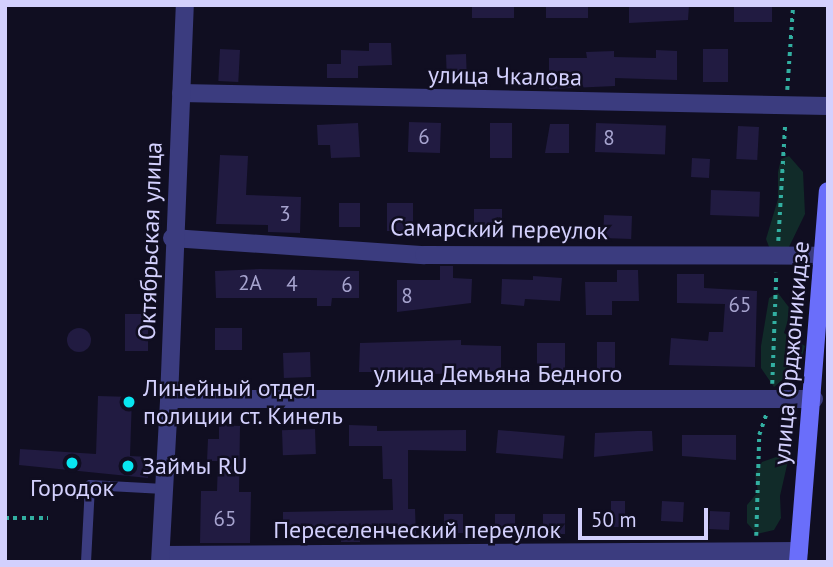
<!DOCTYPE html>
<meta charset="utf-8">
<style>
body{margin:0}
#map{position:relative;width:833px;height:567px;overflow:hidden;background:#100e21;font-family:"PT Sans",sans-serif}
div>[style]{position:absolute}
.green>*{inset:0;background:#112b29}
.building>*{inset:0;background:#211b41;transform-origin:0 0}
.round{border-radius:50%}
.path>*{height:3.5px;margin-top:-1.75px;transform-origin:0;background:repeating-linear-gradient(90deg,#32afa1 0 3.5px,transparent 0 8.5px)}
.service>*{height:10px;margin:-5px;padding:0 5px;transform-origin:5px;border-radius:5px;background:#3b3c7f}
.minor>*{height:18px;margin:-9px;padding:0 9px;transform-origin:9px;border-radius:9px;background:#3b3c7f}
.tertiary>*{height:18px;margin:-9px;padding:0 9px;transform-origin:9px;border-radius:9px;background:#3b3c7f}
.secondary>*{height:18px;margin:-9px;padding:0 9px;transform-origin:9px;border-radius:9px;background:#6a6efa}
.dots>*{width:19px;height:19px;translate:-50% -50%;box-sizing:border-box;border:4px solid #100e21;border-radius:50%}
span{translate:-50% -50%;white-space:nowrap;text-align:center;line-height:1.15;-webkit-text-stroke:5px #100e21;paint-order:stroke}
.number-label{font-size:21px;color:#a6a3ce}
.number-label span{-webkit-text-stroke-width:0}
.street-label{font-size:24px;color:#d3d0fd}
.poi-label{font-size:24px;color:#d3d0fd}
.left{translate:0 -50%;text-align:left}
.frame{position:absolute;inset:0;border:7px solid #d3d0fd;pointer-events:none}
.scale{position:absolute;left:578px;top:508px;width:130px;height:32px;box-sizing:border-box;border:4px solid #d3d0fd;border-top:0;padding-left:9px;font-size:21px;line-height:24px;white-space:nowrap;color:#d3d0fd;-webkit-text-stroke:5px #100e21;paint-order:stroke}
</style>
<div id="map">
<div class="green">
<i style="clip-path:polygon(789px 156px,803px 172px,805px 214px,789px 247px,771px 252px,766px 239px,778px 199px,778px 172px,781px 159px)"></i>
<i style="clip-path:polygon(778px 293px,791px 310px,784px 333px,805px 346px,799px 366px,774px 387px,761px 368px,761px 346px,769px 298px)"></i>
<i style="clip-path:polygon(790px 452px,780px 496px,781px 518px,774px 530px,757px 534px,747px 523px,747px 505px,758px 492px,755px 474px,762px 462px)"></i>
</div>
<div class="building">
<i style="left:472px;top:5px;width:42px;height:13px"></i>
<i style="left:546px;top:5px;width:42px;height:13px"></i>
<i style="clip-path:polygon(629px 5px,689px 5px,688px 20px,629px 23px)"></i>
<i style="left:734px;top:5px;width:38px;height:17px"></i>
<i style="clip-path:polygon(369px 43px,391px 43px,392px 65px,358px 66px,358px 78px,327px 78px,327px 64px,341px 64px,341px 50px,369px 51px)"></i>
<i style="left:220px;top:49px;width:20px;height:32px;rotate:3deg"></i>
<i style="left:703px;top:49px;width:25px;height:33px"></i>
<i style="clip-path:polygon(656px 50px,677px 51px,677px 80px,615px 78px,615px 86px,549px 89px,549px 58px,587px 58px,586px 52px,614px 51px,614px 57px,656px 58px)"></i>
<i style="left:466px;top:54px;width:23px;height:20px;rotate:88deg"></i>
<i style="left:409px;top:122px;width:32px;height:30px;rotate:2deg"></i>
<i style="clip-path:polygon(358px 123px,360px 157px,331px 158px,330px 145px,318px 145px,317px 125px)"></i>
<i style="left:490px;top:123px;width:22px;height:35px"></i>
<i style="left:596px;top:123px;width:70px;height:29px;rotate:2deg"></i>
<i style="clip-path:polygon(550px 124px,569px 124px,569px 153px,545px 153px)"></i>
<i style="left:738px;top:126px;width:21px;height:33px;rotate:3deg"></i>
<i style="clip-path:polygon(220px 155px,248px 156px,246px 195px,301px 197px,300px 233px,268px 232px,268px 225px,216px 224px)"></i>
<i style="left:692px;top:158px;width:18px;height:19px;rotate:3deg"></i>
<i style="left:711px;top:190px;width:49px;height:25px;rotate:2deg"></i>
<i style="left:339px;top:203px;width:21px;height:24px"></i>
<i style="left:387px;top:203px;width:26px;height:28px"></i>
<i style="left:502px;top:209px;width:29px;height:28px;rotate:90deg"></i>
<i style="left:604px;top:215px;width:28px;height:23px;rotate:2deg"></i>
<i style="clip-path:polygon(440px 266px,453px 266px,453px 278px,472px 279px,471px 303px,397px 312px,397px 280px,440px 280px)"></i>
<i style="clip-path:polygon(260px 269px,359px 271px,359px 298px,332px 298px,331px 306px,317px 306px,317px 298px,216px 298px,215px 271px)"></i>
<i style="clip-path:polygon(617px 270px,638px 270px,639px 301px,612px 301px,612px 315px,586px 315px,585px 282px,617px 282px)"></i>
<i style="clip-path:polygon(677px 274px,704px 274px,704px 288px,757px 291px,755px 367px,669px 365px,671px 338px,708px 341px,709px 332px,723px 332px,725px 304px,677px 303px)"></i>
<i style="clip-path:polygon(533px 276px,562px 278px,560px 301px,525px 299px,524px 306px,501px 304px,502px 279px,533px 280px)"></i>
<i style="left:125px;top:314px;width:23px;height:37px"></i>
<i class="round" style="left:67px;top:328px;width:24px;height:24px"></i>
<i style="left:215px;top:328px;width:27px;height:22px"></i>
<i style="clip-path:polygon(461px 340px,461px 345px,501px 346px,501px 371px,392px 376px,392px 372px,359px 372px,360px 343px)"></i>
<i style="left:597px;top:342px;width:18px;height:29px"></i>
<i style="left:537px;top:343px;width:28px;height:28px"></i>
<i style="left:310px;top:352px;width:25px;height:27px;rotate:88deg"></i>
<i style="clip-path:polygon(98px 396px,132px 397px,130px 456px,149px 457px,148px 478px,19px 465px,20px 449px,96px 454px)"></i>
<i style="clip-path:polygon(219px 425px,240px 426px,239px 492px,251px 492px,250px 543px,200px 543px,201px 491px,217px 491px,218px 461px,207px 461px,208px 439px,219px 439px)"></i>
<i style="clip-path:polygon(349px 425px,377px 426px,377px 431px,466px 430px,466px 451px,408px 450px,408px 509px,415px 509px,416px 535px,360px 537px,360px 542px,341px 542px,341px 531px,302px 530px,302px 539px,283px 539px,283px 512px,393px 510px,392px 479px,383px 479px,382px 446px,349px 446px)"></i>
<i style="left:315px;top:429px;width:25px;height:33px;rotate:88deg"></i>
<i style="left:498px;top:430px;width:67px;height:23px;rotate:5deg"></i>
<i style="clip-path:polygon(637px 431px,652px 431px,653px 451px,594px 457px,595px 433px)"></i>
<i style="clip-path:polygon(682px 435px,736px 435px,736px 460px,682px 456px)"></i>
<i style="left:611px;top:501px;width:14px;height:26px"></i>
<i style="left:662px;top:501px;width:22px;height:20px;rotate:3deg"></i>
<i style="left:710px;top:511px;width:20px;height:18px;rotate:3deg"></i>
<i style="left:444px;top:514px;width:19px;height:19px"></i>
<i style="left:515px;top:514px;width:24px;height:20px;rotate:90deg"></i>
<i style="left:543px;top:514px;width:22px;height:20px"></i>
</div>
<div class="path">
<i style="left:787px;top:90px;width:85px;rotate:-86deg"></i>
<i style="left:778px;top:241px;width:118px;rotate:-86.6deg"></i>
<i style="left:772px;top:384px;width:111px;rotate:-87.9deg"></i>
<i style="left:5px;top:518px;width:43px"></i>
<i style="left:756px;top:536px;width:101px;rotate:-88.3deg"></i>
<i style="left:759px;top:435px;width:21px;rotate:-71deg"></i>
</div>
<div class="service">
<i style="left:86px;top:562px;width:77px;rotate:-87deg"></i>
<i style="left:90px;top:485px;width:74px;rotate:3.1deg"></i>
</div>
<div class="minor">
<i style="left:181px;top:93px;width:647px;rotate:1.15deg"></i>
<i style="left:172px;top:238px;width:253px;rotate:3.9deg"></i>
<i style="left:424px;top:255px;width:401px;rotate:0.1deg"></i>
<i style="left:169px;top:399px;width:394px;rotate:-87.7deg"></i>
<i style="left:161px;top:555px;width:638px;rotate:-0.36deg"></i>
</div>
<div class="tertiary">
<i style="left:160px;top:562px;width:163px;rotate:-86.8deg"></i>
<i style="left:169px;top:399px;width:645px"></i>
</div>
<div class="secondary">
<i style="left:798px;top:562px;width:372px;rotate:-85.4deg"></i>
</div>
<div class="dots">
<i style="left:129px;top:402px;background:#08e6f1"></i>
<i style="left:72px;top:463px;background:#08e6f1"></i>
<i style="left:128px;top:466px;background:#08e6f1"></i>
</div>
<div class="number-label">
<span style="left:424px;top:137px">6</span>
<span style="left:609px;top:138px">8</span>
<span style="left:285px;top:214px">3</span>
<span style="left:250px;top:283px">2А</span>
<span style="left:292px;top:284px">4</span>
<span style="left:347px;top:285px">6</span>
<span style="left:407px;top:296px">8</span>
<span style="left:740px;top:305px">65</span>
<span style="left:225px;top:519px">65</span>
</div>
<div class="street-label">
<span style="left:505px;top:76px;rotate:1deg">улица Чкалова</span>
<span style="left:499px;top:229px;rotate:1deg">Самарский переулок</span>
<span style="left:150px;top:241px;rotate:-88deg">Октябрьская улица</span>
<span style="left:791px;top:353px;rotate:-85deg">улица Орджоникидзе</span>
<span style="left:498px;top:374px">улица Демьяна Бедного</span>
<span style="left:417px;top:530px">Переселенческий переулок</span>
</div>
<div class="poi-label">
<span class="left" style="left:143px;top:402px">Линейный отдел<br>полиции ст. Кинель</span>
<span class="left" style="left:142px;top:466px">Займы RU</span>
<span style="left:72px;top:488px">Городок</span>
</div>
<div class="frame"></div>
<div class="scale">50 m</div>
</div>
